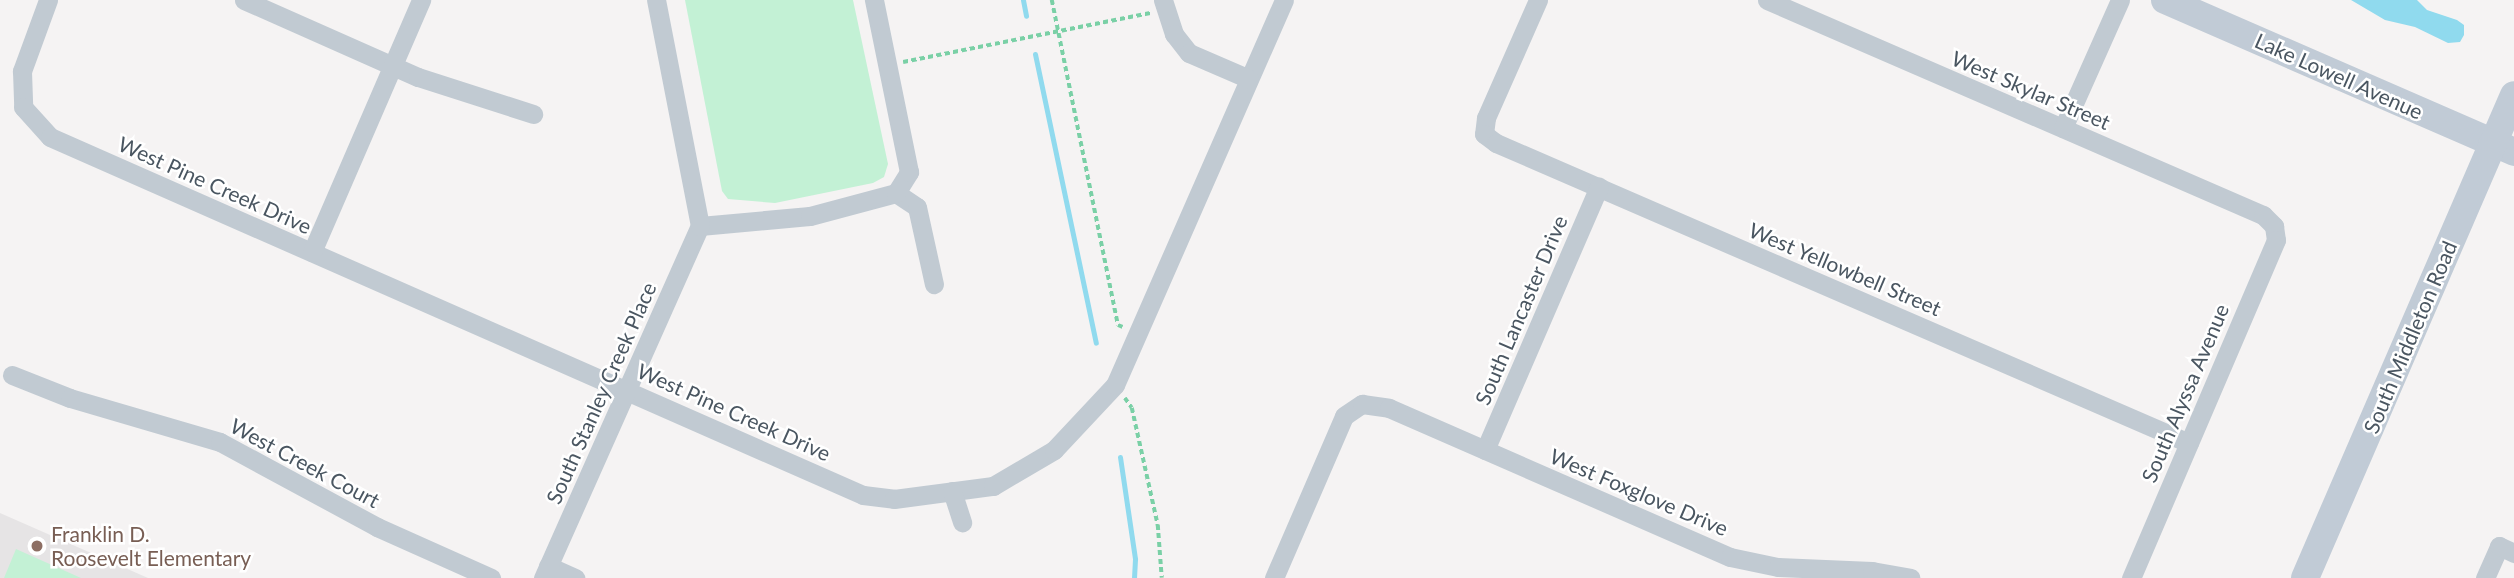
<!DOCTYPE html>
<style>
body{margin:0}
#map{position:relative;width:2514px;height:578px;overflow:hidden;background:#f5f3f3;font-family:Lato,sans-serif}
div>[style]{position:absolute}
.education>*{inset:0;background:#e6e4e5}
.green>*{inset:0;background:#c3f1d5}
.water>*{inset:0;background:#90daee}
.stream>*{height:5px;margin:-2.5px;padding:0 2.5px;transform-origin:2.5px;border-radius:2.5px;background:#90daee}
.path>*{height:3.5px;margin-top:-1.75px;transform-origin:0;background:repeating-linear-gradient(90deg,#7ad0a6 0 5px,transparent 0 8.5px)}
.street>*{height:19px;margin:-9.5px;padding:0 9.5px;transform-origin:9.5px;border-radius:9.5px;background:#c1cad2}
.secondary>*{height:28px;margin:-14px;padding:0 14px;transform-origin:14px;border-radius:14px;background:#c1cbd6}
.dots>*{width:19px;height:19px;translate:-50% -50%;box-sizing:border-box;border:4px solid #fff;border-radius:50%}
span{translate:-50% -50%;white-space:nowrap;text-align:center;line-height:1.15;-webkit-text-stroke:5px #fff;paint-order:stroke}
.street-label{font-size:21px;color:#4a5661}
.education-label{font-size:21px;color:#785e54}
.left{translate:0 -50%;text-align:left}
</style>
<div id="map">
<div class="education">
<i style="clip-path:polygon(0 513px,148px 578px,0 578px)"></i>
</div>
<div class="green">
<i style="clip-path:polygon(685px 0,853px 0,888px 164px,884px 177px,873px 183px,775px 203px,728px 199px,722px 191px)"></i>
<i style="clip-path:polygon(16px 549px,81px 578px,4px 578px)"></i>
</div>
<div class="water">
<i style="clip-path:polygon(2351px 0,2417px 0,2427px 10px,2457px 20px,2464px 25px,2464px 35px,2460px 42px,2448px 43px,2415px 27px,2385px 20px)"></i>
</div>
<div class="stream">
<i style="left:1023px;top:0;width:16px;rotate:79deg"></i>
<i style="left:1035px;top:54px;width:295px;rotate:78.1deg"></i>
<i style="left:1120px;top:457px;width:103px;rotate:81.6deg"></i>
<i style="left:1135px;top:559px;width:19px;rotate:93deg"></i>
</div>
<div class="path">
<i style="left:1052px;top:0;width:332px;rotate:78.5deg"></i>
<i style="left:1118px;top:325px;width:5px;rotate:22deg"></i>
<i style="left:903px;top:62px;width:252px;rotate:-11.2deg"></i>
<i style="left:1125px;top:398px;width:12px;rotate:55deg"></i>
<i style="left:1132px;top:408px;width:120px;rotate:77.5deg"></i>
<i style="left:1158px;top:525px;width:53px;rotate:85.7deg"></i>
</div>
<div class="street">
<i style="left:48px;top:0;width:76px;rotate:110.1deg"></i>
<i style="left:22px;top:71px;width:36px;rotate:88deg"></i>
<i style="left:23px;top:107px;width:40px;rotate:48deg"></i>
<i style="left:50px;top:137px;width:888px;rotate:23.77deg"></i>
<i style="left:863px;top:495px;width:31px;rotate:7deg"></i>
<i style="left:894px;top:499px;width:100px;rotate:-7.5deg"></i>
<i style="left:993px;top:486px;width:71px;rotate:-30.5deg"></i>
<i style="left:1054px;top:450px;width:89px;rotate:-46.8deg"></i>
<i style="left:1115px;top:385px;width:420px;rotate:-66.3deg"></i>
<i style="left:244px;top:0;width:190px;rotate:23.9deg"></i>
<i style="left:418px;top:77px;width:121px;rotate:17.8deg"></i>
<i style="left:1163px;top:0;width:36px;rotate:72deg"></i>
<i style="left:1174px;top:34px;width:24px;rotate:52deg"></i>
<i style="left:1189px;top:53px;width:65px;rotate:23.4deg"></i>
<i style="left:1538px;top:0;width:129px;rotate:113.8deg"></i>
<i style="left:1486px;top:118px;width:16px;rotate:97deg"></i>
<i style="left:1484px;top:134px;width:15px;rotate:37deg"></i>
<i style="left:1496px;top:143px;width:755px;rotate:23.41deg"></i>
<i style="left:1767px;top:0;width:541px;rotate:23.44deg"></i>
<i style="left:2263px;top:215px;width:16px;rotate:45deg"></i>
<i style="left:2274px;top:226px;width:14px;rotate:82deg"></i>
<i style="left:2276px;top:240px;width:368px;rotate:113.2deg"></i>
<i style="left:2063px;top:128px;width:140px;rotate:-66deg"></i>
<i style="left:896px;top:193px;width:25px;rotate:34deg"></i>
<i style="left:917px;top:207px;width:79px;rotate:77.6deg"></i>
<i style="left:700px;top:226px;width:110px;rotate:-5.2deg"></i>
<i style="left:810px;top:216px;width:89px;rotate:-15deg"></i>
<i style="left:896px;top:193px;width:25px;rotate:-58deg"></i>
<i style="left:909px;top:172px;width:176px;rotate:-101.5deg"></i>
<i style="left:312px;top:252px;width:275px;rotate:-66.6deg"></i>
<i style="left:12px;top:375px;width:62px;rotate:21.6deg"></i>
<i style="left:70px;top:398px;width:156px;rotate:16.3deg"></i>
<i style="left:220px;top:442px;width:179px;rotate:28.4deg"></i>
<i style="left:377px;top:527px;width:125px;rotate:24.1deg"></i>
<i style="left:1485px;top:450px;width:287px;rotate:-66.6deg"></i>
<i style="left:952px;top:491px;width:33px;rotate:72deg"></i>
<i style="left:548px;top:566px;width:30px;rotate:24deg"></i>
<i style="left:543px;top:578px;width:385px;rotate:-66deg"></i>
<i style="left:700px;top:226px;width:230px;rotate:-101deg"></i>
<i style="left:1274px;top:578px;width:176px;rotate:-66.6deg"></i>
<i style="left:1344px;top:416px;width:22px;rotate:-34deg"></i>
<i style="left:1362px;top:404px;width:27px;rotate:8deg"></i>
<i style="left:1389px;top:408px;width:372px;rotate:23.6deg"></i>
<i style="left:1730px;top:557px;width:49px;rotate:11.8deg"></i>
<i style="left:1778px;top:567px;width:94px;rotate:2.4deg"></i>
<i style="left:1872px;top:571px;width:39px;rotate:10deg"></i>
<i style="left:2485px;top:578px;width:35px;rotate:-66deg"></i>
<i style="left:2499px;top:546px;width:17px;rotate:25deg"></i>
</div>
<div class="secondary">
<i style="left:2165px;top:0;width:381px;rotate:23.5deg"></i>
<i style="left:2305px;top:578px;width:526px;rotate:-66.6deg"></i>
</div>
<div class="dots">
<i style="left:37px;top:546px;background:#8d6e63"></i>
</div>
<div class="street-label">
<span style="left:2339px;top:76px;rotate:24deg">Lake Lowell Avenue</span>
<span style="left:2031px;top:90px;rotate:23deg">West Skylar Street</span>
<span style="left:215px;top:185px;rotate:24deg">West Pine Creek Drive</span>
<span style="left:1845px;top:269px;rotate:23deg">West Yellowbell Street</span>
<span style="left:1521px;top:310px;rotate:-67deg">South Lancaster Drive</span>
<span style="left:2410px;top:337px;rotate:-67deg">South Middleton Road</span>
<span style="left:601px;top:393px;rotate:-66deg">South Stanley Creek Place</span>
<span style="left:2185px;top:393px;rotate:-67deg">South Alyssa Avenue</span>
<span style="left:734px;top:412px;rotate:24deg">West Pine Creek Drive</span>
<span style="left:305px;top:463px;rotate:28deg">West Creek Court</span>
<span style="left:1639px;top:492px;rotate:23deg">West Foxglove Drive</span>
</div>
<div class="education-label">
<span class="left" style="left:51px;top:546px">Franklin D.<br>Roosevelt Elementary</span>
</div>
</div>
